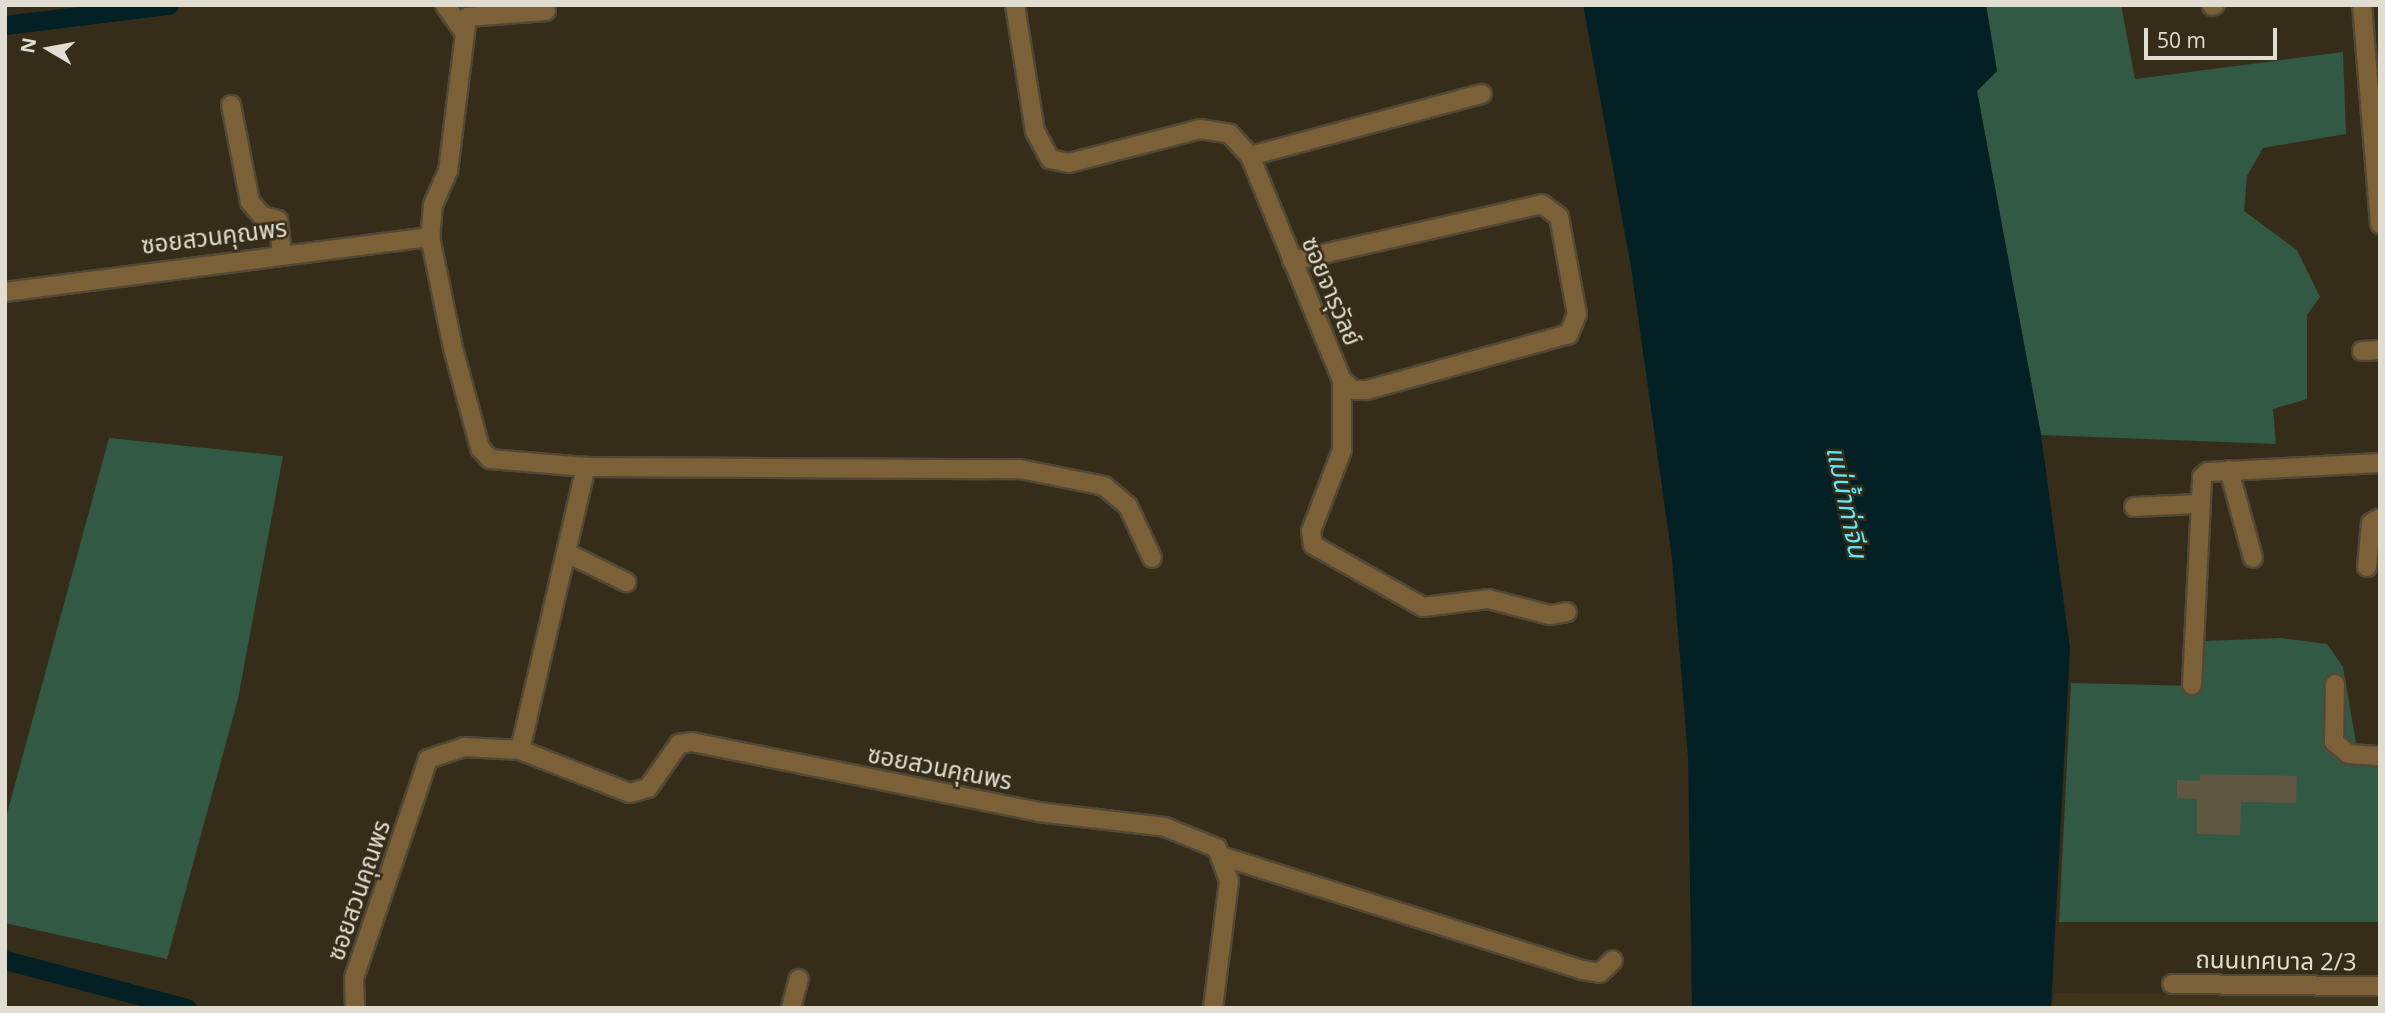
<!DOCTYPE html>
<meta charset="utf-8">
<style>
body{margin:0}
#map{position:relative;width:2385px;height:1013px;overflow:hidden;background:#352d19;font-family:"Open Sans","Noto Sans Thai",sans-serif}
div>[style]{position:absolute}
.built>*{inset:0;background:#3e3419}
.green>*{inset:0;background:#315943}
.water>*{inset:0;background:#032125}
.canal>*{height:19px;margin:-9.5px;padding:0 9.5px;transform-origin:9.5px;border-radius:9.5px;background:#032125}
.building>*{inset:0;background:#5f5741}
.roads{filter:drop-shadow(2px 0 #514936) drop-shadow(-2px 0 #514936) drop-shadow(0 2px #514936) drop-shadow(0 -2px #514936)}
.minor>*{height:18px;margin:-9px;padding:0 9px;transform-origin:9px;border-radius:9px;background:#7c6038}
span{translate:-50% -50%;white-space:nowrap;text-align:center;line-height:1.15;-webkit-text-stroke:5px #352d19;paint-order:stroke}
.street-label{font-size:24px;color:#e1ddd0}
.water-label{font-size:26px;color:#61e8fa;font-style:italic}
.frame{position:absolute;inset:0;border:7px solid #e1ddd0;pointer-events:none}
.north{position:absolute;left:14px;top:14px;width:70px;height:70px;-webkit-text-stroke:5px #352d19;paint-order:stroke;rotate:280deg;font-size:19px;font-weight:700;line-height:28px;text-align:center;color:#e1ddd0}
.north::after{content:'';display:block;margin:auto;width:24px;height:32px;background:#e1ddd0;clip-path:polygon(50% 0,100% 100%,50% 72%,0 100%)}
.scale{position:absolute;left:2144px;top:28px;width:133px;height:32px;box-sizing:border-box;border:4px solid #e1ddd0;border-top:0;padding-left:9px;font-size:21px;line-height:24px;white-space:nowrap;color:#e1ddd0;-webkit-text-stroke:5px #352d19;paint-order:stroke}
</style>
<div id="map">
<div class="built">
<i style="clip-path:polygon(2054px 993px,2380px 996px,2380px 1008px,2051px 1008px)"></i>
</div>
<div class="green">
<i style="clip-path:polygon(1986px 5px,2121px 5px,2135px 79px,2343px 52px,2346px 134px,2263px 148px,2247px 176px,2244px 211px,2297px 250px,2320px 297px,2307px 315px,2307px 399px,2273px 409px,2276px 444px,2041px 435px,1977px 91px,1997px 71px)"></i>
<i style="clip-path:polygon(109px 438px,283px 456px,238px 699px,167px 959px,5px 923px,5px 821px)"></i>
<i style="clip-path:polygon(2281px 638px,2327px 644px,2343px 667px,2360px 766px,2380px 766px,2380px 922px,2059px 922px,2071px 683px,2199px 686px,2204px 641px)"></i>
</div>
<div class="water">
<i style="clip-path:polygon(1583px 5px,1986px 5px,1997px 71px,1977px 91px,2041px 435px,2070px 648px,2051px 1008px,1692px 1008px,1688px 757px,1672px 558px,1631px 267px)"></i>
</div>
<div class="canal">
<i style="left:5px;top:25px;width:165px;rotate:-7deg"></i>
<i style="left:5px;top:960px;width:188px;rotate:14.8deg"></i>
</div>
<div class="building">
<i style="clip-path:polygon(2200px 774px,2297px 776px,2296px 803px,2241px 802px,2240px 835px,2197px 834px,2197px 799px,2177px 798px,2177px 780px,2200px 781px)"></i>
</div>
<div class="roads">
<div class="minor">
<i style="left:445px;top:5px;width:29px;rotate:55deg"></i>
<i style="left:1015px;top:5px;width:128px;rotate:81deg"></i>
<i style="left:1035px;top:131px;width:32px;rotate:62deg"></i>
<i style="left:1050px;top:159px;width:19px;rotate:12deg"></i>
<i style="left:1069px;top:163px;width:135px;rotate:-14.5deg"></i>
<i style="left:1200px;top:129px;width:30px;rotate:9deg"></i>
<i style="left:1230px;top:134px;width:30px;rotate:48deg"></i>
<i style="left:1250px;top:156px;width:242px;rotate:67.7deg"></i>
<i style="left:1342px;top:380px;width:70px;rotate:90deg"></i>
<i style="left:1342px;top:450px;width:87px;rotate:110.9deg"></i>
<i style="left:1311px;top:531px;width:14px;rotate:82deg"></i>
<i style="left:1313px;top:545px;width:126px;rotate:29.4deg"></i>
<i style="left:1423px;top:607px;width:65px;rotate:-7deg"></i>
<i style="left:1488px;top:599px;width:64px;rotate:14.5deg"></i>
<i style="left:1550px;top:615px;width:17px;rotate:-10deg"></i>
<i style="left:2362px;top:5px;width:220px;rotate:85.3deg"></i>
<i style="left:2212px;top:6px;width:3px;rotate:-18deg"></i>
<i style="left:546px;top:11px;width:79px;rotate:175.7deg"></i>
<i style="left:467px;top:17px;width:155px;rotate:97deg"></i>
<i style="left:448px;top:171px;width:37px;rotate:114deg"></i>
<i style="left:433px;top:205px;width:32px;rotate:95deg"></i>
<i style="left:430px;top:237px;width:113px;rotate:78.3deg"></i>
<i style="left:453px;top:348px;width:104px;rotate:74.9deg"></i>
<i style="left:480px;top:448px;width:15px;rotate:48deg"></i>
<i style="left:490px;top:459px;width:96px;rotate:4.8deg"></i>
<i style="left:586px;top:467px;width:434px;rotate:0.3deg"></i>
<i style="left:1020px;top:469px;width:86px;rotate:11.4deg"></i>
<i style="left:1104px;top:486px;width:31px;rotate:40deg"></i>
<i style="left:1128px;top:506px;width:57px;rotate:65.2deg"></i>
<i style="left:231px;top:105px;width:99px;rotate:78.9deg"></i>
<i style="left:250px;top:202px;width:18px;rotate:49deg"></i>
<i style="left:262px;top:216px;width:16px;rotate:14deg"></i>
<i style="left:278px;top:220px;width:33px;rotate:83deg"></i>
<i style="left:1250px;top:156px;width:240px;rotate:-15deg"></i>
<i style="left:1292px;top:261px;width:256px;rotate:-12.8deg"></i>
<i style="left:1542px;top:204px;width:21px;rotate:37deg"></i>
<i style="left:1559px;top:217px;width:99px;rotate:79.5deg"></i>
<i style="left:1577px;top:314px;width:22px;rotate:112deg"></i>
<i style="left:1569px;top:334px;width:210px;rotate:164.5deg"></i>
<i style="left:1367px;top:390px;width:14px;rotate:180deg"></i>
<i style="left:1353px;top:390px;width:15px;rotate:-138deg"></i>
<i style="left:5px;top:292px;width:429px;rotate:-7.4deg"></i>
<i style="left:2362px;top:351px;width:18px;rotate:-3deg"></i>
<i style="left:2229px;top:470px;width:91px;rotate:74.7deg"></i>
<i style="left:2134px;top:507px;width:62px;rotate:-2.8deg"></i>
<i style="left:569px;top:554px;width:64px;rotate:26.2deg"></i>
<i style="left:2367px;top:567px;width:44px;rotate:-84.8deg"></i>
<i style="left:2371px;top:523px;width:10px;rotate:-29deg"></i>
<i style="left:2335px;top:684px;width:58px;rotate:91deg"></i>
<i style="left:2334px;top:742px;width:19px;rotate:39deg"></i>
<i style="left:2349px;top:754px;width:31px;rotate:4deg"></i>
<i style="left:2192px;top:685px;width:208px;rotate:-87.2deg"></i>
<i style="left:2202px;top:477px;width:8px;rotate:-40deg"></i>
<i style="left:2208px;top:472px;width:172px;rotate:-3deg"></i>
<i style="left:520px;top:750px;width:291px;rotate:-76.9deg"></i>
<i style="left:1224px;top:857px;width:375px;rotate:17.5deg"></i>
<i style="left:1582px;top:970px;width:18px;rotate:9deg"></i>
<i style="left:1600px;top:973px;width:18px;rotate:-45deg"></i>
<i style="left:2172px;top:984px;width:208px;rotate:0.6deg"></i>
<i style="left:355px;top:1008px;width:30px;rotate:-92deg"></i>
<i style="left:354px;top:978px;width:231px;rotate:-71.3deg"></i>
<i style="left:428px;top:759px;width:38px;rotate:-18deg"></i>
<i style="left:464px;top:747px;width:56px;rotate:3.1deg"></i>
<i style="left:520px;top:750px;width:118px;rotate:21.4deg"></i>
<i style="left:630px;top:793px;width:19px;rotate:-16deg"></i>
<i style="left:648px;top:788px;width:54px;rotate:-54.8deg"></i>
<i style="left:679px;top:744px;width:13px;rotate:-9deg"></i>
<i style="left:692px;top:742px;width:353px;rotate:11.4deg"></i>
<i style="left:1038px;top:812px;width:128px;rotate:6.7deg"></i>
<i style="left:1165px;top:827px;width:56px;rotate:22deg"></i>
<i style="left:1217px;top:848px;width:35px;rotate:70deg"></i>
<i style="left:1229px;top:881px;width:128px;rotate:97.2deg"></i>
<i style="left:791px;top:1008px;width:30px;rotate:-75deg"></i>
</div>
</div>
<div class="street-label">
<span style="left:214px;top:236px;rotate:-7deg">ซอยสวนคุณพร</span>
<span style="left:1332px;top:291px;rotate:67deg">ซอยจารุวัลย์</span>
<span style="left:940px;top:767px;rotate:11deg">ซอยสวนคุณพร</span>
<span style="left:358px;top:890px;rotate:-71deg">ซอยสวนคุณพร</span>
<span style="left:2276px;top:960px;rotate:1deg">ถนนเทศบาล 2/3</span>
</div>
<div class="water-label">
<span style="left:1847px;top:502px;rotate:78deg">แม่น้ำท่าจีน</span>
</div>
<div class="frame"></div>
<div class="north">N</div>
<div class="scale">50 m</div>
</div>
